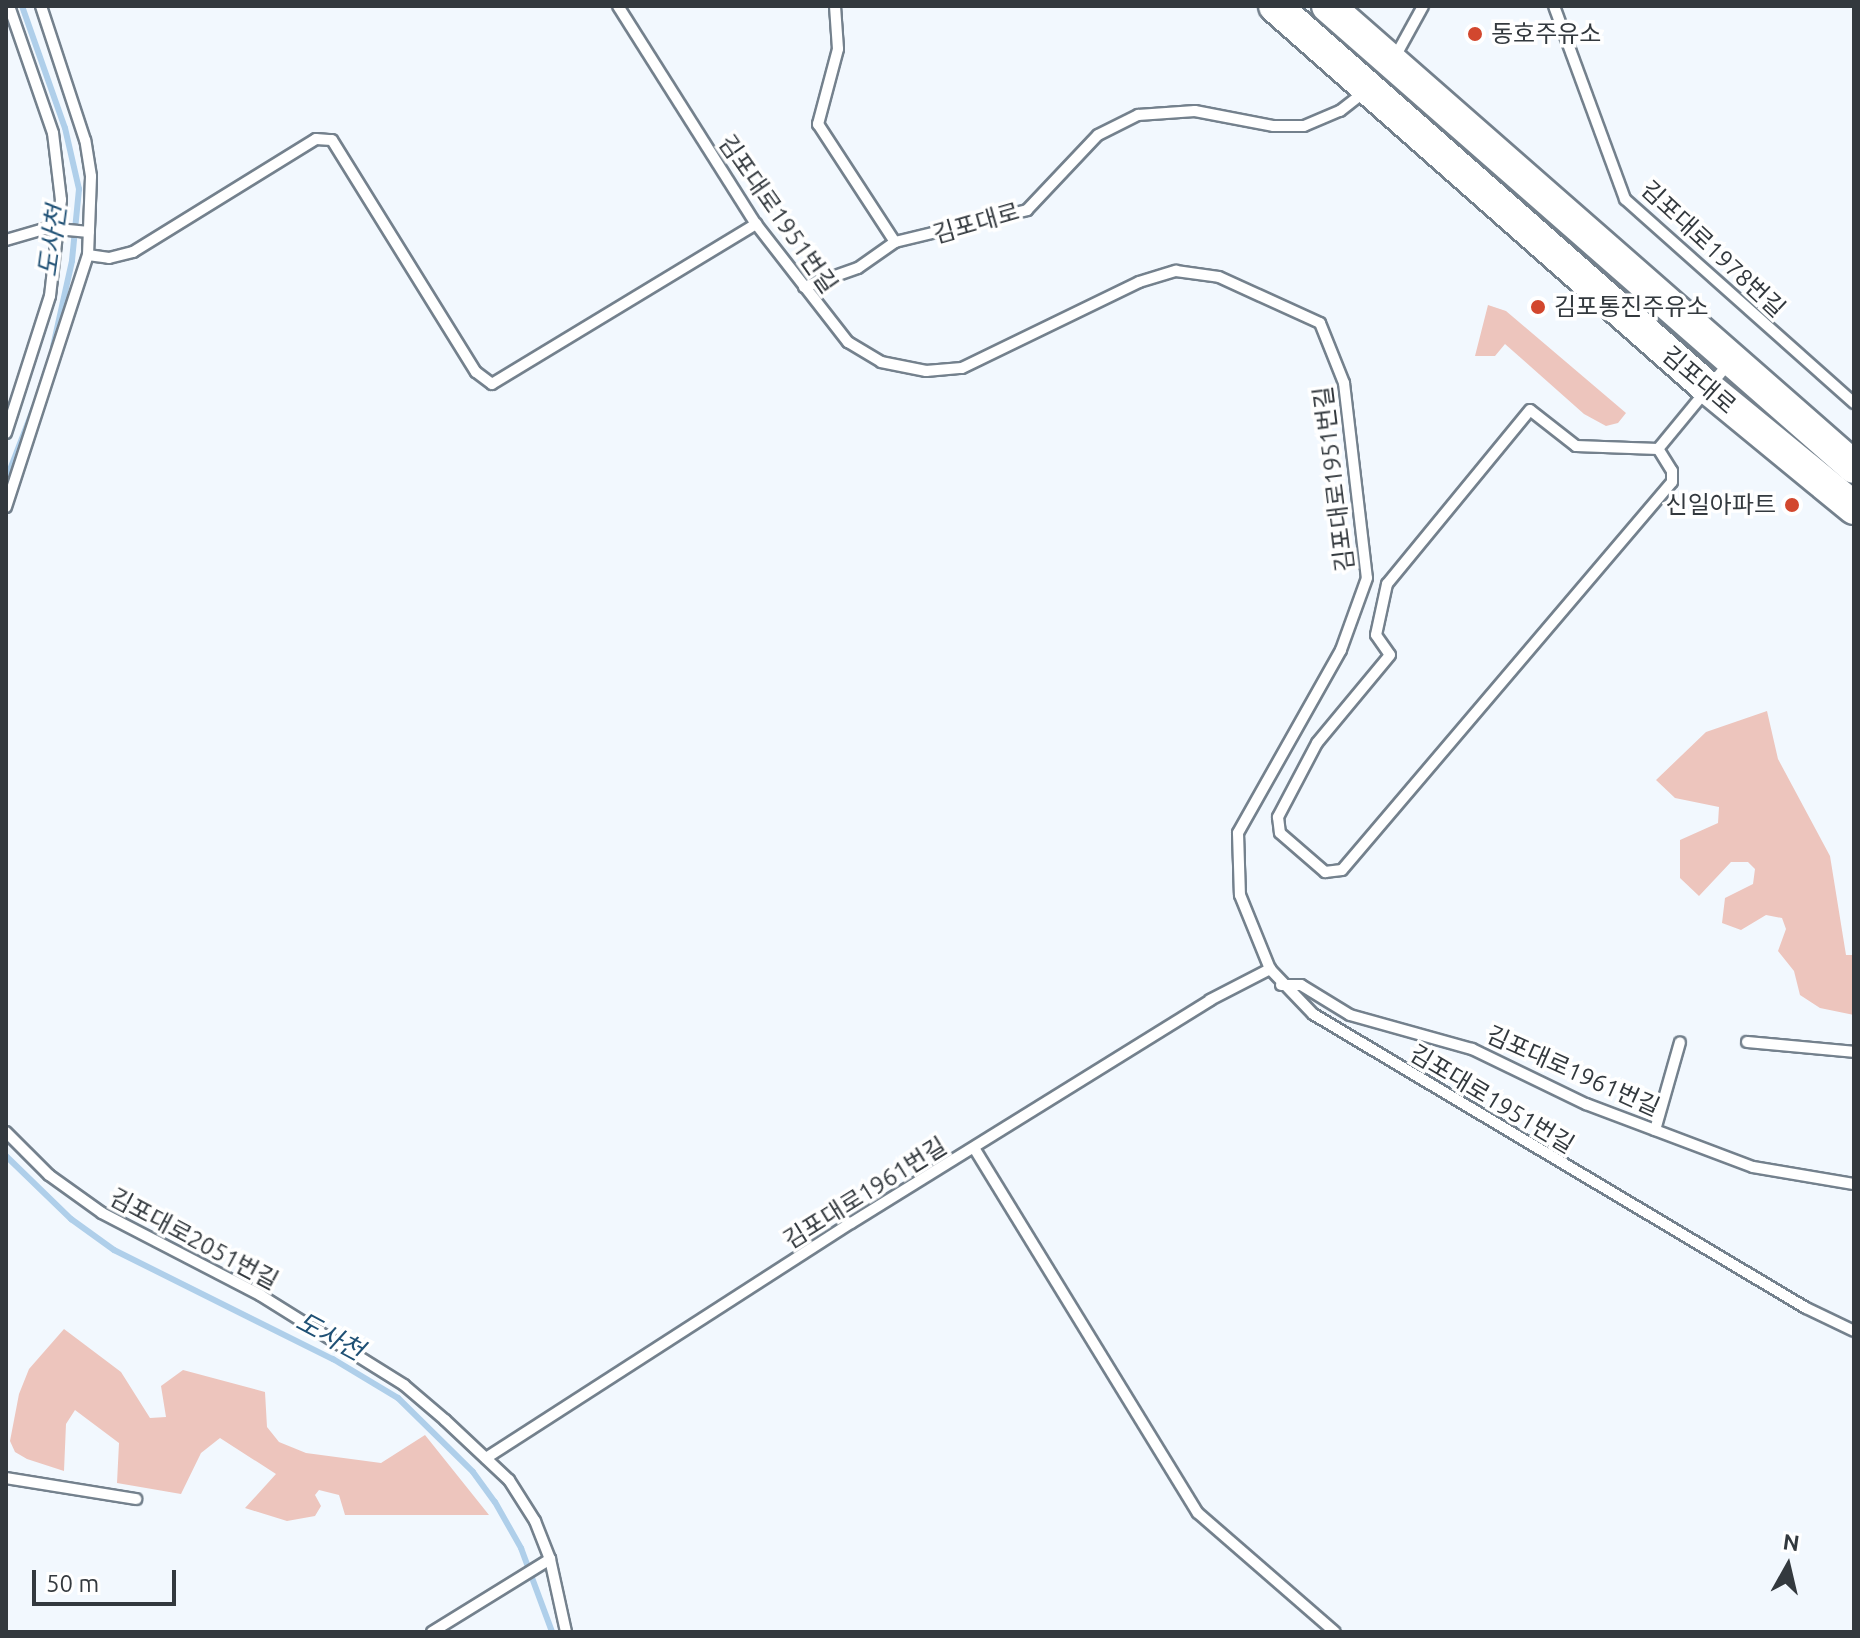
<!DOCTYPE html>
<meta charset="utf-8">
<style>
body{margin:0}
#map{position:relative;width:1860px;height:1638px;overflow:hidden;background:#f2f8fe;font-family:Ubuntu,"Noto Sans KR",sans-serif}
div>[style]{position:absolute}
.green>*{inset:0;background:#edc5bd}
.stream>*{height:6px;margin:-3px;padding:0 3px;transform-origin:3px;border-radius:3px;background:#afcfea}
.roads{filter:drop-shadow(2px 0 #74818d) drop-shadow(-2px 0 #74818d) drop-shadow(0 2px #74818d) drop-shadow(0 -2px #74818d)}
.lane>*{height:10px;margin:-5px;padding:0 5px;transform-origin:5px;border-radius:5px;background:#fff}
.primary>*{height:32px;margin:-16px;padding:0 16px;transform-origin:16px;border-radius:16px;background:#fff}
.dots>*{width:22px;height:22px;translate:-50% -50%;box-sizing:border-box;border:4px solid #fff;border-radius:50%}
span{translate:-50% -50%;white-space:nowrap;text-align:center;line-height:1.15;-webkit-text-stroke:7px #fff;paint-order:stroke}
.poi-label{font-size:24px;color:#33393e}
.left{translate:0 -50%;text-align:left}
.right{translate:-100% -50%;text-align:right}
.street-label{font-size:24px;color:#33393e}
.water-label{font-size:26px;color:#205175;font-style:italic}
.frame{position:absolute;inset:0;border:8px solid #33393e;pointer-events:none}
.north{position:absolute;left:1748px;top:1526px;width:80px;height:80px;-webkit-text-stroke:6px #fff;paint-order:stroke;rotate:8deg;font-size:22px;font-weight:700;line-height:32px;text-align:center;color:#33393e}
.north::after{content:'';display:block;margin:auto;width:28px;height:36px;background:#33393e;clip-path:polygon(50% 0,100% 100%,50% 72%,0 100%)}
.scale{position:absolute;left:32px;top:1570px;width:144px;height:36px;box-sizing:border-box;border:4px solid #33393e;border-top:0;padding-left:10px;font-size:24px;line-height:28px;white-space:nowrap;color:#33393e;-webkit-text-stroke:6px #fff;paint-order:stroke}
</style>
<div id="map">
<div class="green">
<i style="clip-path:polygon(1488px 305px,1506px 311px,1626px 413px,1618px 423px,1606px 426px,1584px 414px,1505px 344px,1495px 356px,1475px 356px)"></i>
<i style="clip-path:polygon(1767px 711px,1778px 759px,1830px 856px,1846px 955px,1854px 955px,1854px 1015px,1820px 1008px,1800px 995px,1794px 971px,1778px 951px,1786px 929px,1782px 918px,1766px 915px,1741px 930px,1722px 923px,1725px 898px,1753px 884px,1755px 869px,1748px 862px,1731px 862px,1699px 896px,1680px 878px,1680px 840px,1718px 823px,1719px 807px,1675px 798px,1656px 780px,1706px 732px)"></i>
<i style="clip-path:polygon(64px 1329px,121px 1372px,150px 1418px,166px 1417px,161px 1386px,183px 1370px,265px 1392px,267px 1427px,279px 1442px,306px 1453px,381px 1463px,425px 1435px,489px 1515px,345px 1515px,339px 1495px,319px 1490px,315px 1495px,321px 1506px,315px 1516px,287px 1521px,245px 1508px,276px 1474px,220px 1438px,201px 1453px,181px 1494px,117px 1483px,119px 1443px,75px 1410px,66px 1424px,64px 1471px,27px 1459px,15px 1452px,10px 1441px,19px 1394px,29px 1369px)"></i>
</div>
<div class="stream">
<i style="left:22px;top:6px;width:129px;rotate:70.6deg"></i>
<i style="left:65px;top:128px;width:63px;rotate:77.1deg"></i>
<i style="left:79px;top:189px;width:72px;rotate:95.6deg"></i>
<i style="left:72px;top:261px;width:88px;rotate:102.5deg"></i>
<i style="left:6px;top:480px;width:78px;rotate:-69deg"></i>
<i style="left:6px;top:1156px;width:91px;rotate:44.1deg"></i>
<i style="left:71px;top:1219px;width:53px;rotate:35.8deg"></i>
<i style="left:114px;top:1250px;width:245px;rotate:26.5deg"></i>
<i style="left:333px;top:1359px;width:76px;rotate:31deg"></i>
<i style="left:398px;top:1398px;width:105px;rotate:44.6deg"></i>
<i style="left:473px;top:1472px;width:37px;rotate:54deg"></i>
<i style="left:495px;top:1502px;width:53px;rotate:60.5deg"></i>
<i style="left:521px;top:1548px;width:90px;rotate:69.7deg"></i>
</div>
<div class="roads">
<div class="lane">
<i style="left:618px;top:6px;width:258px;rotate:57.7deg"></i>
<i style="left:756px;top:224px;width:150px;rotate:52.1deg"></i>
<i style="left:848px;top:342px;width:39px;rotate:31deg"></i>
<i style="left:881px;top:362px;width:46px;rotate:11.3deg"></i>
<i style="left:926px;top:371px;width:36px;rotate:-5deg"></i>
<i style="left:962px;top:368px;width:197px;rotate:-25.9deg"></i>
<i style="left:1139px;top:282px;width:39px;rotate:-17deg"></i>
<i style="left:1176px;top:271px;width:43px;rotate:7.9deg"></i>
<i style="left:1219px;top:277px;width:111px;rotate:24.5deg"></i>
<i style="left:1320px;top:323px;width:65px;rotate:68.2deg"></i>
<i style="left:1344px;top:383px;width:196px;rotate:83.3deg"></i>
<i style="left:1367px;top:578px;width:77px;rotate:109.9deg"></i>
<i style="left:1341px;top:650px;width:210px;rotate:119.4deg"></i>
<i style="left:1238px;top:833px;width:62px;rotate:88.2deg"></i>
<i style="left:1240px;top:895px;width:80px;rotate:67.9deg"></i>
<i style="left:1270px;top:969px;width:62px;rotate:46.3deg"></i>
<i style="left:1313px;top:1014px;width:574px;rotate:30.81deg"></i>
<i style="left:1806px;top:1308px;width:53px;rotate:25.6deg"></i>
<i style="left:835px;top:6px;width:43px;rotate:86deg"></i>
<i style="left:838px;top:49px;width:78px;rotate:104.9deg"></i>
<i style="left:818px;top:124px;width:141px;rotate:56.9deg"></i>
<i style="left:895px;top:242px;width:136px;rotate:-13.6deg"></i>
<i style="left:1027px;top:210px;width:103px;rotate:-46.6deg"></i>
<i style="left:1098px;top:135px;width:45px;rotate:-26.6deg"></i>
<i style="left:1138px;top:115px;width:57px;rotate:-4deg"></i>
<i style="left:1195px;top:111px;width:79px;rotate:10.9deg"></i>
<i style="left:1273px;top:126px;width:31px"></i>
<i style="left:1304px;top:126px;width:39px;rotate:-23deg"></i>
<i style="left:1340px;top:111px;width:34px;rotate:-38deg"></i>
<i style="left:1554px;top:6px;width:206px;rotate:69.8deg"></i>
<i style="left:1625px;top:199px;width:307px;rotate:41.7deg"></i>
<i style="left:1395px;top:57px;width:58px;rotate:-61.2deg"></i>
<i style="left:6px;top:240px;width:43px;rotate:-16.3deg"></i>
<i style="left:47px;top:228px;width:42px;rotate:5.4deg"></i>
<i style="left:88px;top:255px;width:21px;rotate:8deg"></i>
<i style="left:109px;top:258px;width:25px;rotate:-14deg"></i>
<i style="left:133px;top:252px;width:215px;rotate:-31.7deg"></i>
<i style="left:316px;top:139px;width:16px;rotate:4deg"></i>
<i style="left:332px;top:140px;width:273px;rotate:58.2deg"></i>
<i style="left:476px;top:372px;width:20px;rotate:37deg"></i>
<i style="left:492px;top:384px;width:309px;rotate:-31.2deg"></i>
<i style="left:804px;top:287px;width:57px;rotate:-19.4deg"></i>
<i style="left:858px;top:268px;width:45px;rotate:-35.1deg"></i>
<i style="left:6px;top:433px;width:144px;rotate:-72.2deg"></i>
<i style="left:50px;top:296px;width:97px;rotate:-83.5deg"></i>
<i style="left:61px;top:200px;width:67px;rotate:-96.8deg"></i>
<i style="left:53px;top:133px;width:134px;rotate:-109.1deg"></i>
<i style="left:1658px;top:449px;width:82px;rotate:-177.9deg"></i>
<i style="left:1576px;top:446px;width:58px;rotate:-142deg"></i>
<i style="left:1530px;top:410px;width:225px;rotate:129.4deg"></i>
<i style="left:1387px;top:584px;width:52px;rotate:102.2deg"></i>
<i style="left:1376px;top:635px;width:24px;rotate:55deg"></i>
<i style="left:1390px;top:655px;width:114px;rotate:129.7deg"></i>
<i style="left:1317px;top:743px;width:84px;rotate:117.8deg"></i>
<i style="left:1278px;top:817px;width:16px;rotate:83deg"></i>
<i style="left:1280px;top:833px;width:60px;rotate:40.9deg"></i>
<i style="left:1325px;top:872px;width:17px;rotate:-7deg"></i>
<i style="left:1342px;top:870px;width:509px;rotate:-49.62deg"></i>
<i style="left:1672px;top:482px;width:11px;rotate:-90deg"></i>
<i style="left:1672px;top:471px;width:26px;rotate:-122deg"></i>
<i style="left:1658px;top:449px;width:110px;rotate:-50.5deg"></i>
<i style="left:6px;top:507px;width:265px;rotate:-72deg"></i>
<i style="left:88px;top:255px;width:79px;rotate:-87.8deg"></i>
<i style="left:91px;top:176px;width:36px;rotate:-99deg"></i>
<i style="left:85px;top:140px;width:141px;rotate:-108.2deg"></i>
<i style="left:1281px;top:985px;width:20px"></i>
<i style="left:1301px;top:985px;width:57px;rotate:31.5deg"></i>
<i style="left:1350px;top:1015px;width:127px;rotate:15.6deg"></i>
<i style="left:1472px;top:1049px;width:127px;rotate:25.8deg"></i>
<i style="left:1586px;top:1104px;width:178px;rotate:20.7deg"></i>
<i style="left:1753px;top:1167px;width:102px;rotate:9.6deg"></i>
<i style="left:1747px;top:1042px;width:107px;rotate:5.3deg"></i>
<i style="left:1655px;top:1130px;width:91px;rotate:-74.1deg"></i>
<i style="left:6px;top:1132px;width:61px;rotate:45deg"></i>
<i style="left:49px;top:1175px;width:65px;rotate:35.6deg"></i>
<i style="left:102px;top:1213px;width:178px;rotate:27.4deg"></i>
<i style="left:260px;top:1295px;width:170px;rotate:32deg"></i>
<i style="left:404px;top:1385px;width:54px;rotate:40.5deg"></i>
<i style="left:445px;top:1420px;width:88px;rotate:43.2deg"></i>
<i style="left:509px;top:1480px;width:49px;rotate:57.6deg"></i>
<i style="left:535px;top:1521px;width:41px;rotate:68.5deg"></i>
<i style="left:550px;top:1559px;width:75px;rotate:77.6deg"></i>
<i style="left:974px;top:1148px;width:428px;rotate:58.5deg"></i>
<i style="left:1198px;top:1513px;width:181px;rotate:41deg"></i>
<i style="left:486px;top:1458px;width:434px;rotate:-32.8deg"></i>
<i style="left:851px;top:1223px;width:423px;rotate:-31.8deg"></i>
<i style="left:1210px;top:1000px;width:68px;rotate:-27.3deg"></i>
<i style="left:6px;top:1478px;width:132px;rotate:9.2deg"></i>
<i style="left:432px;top:1632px;width:139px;rotate:-31.7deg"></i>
</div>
<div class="primary">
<i style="left:1275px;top:6px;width:577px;rotate:41.42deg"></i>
<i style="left:1708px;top:388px;width:189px;rotate:39.4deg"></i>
<i style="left:1328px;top:6px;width:699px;rotate:41.23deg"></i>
</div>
</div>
<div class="dots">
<i style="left:1475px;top:34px;background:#d2472e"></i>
<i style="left:1538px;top:307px;background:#d2472e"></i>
<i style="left:1792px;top:505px;background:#d2472e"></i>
</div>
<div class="poi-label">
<span class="left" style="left:1491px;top:34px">동호주유소</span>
<span class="left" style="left:1554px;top:307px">김포통진주유소</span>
<span class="right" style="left:1776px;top:505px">신일아파트</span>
</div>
<div class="street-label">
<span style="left:778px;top:214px;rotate:55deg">김포대로1951번길</span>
<span style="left:976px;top:223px;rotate:-16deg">김포대로</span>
<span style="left:1713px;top:249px;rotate:43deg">김포대로1978번길</span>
<span style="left:1699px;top:380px;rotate:41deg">김포대로</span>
<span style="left:1334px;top:479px;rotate:-97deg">김포대로1951번길</span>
<span style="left:1573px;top:1071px;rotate:24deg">김포대로1961번길</span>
<span style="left:1492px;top:1099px;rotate:31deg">김포대로1951번길</span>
<span style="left:865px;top:1193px;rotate:-32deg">김포대로1961번길</span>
<span style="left:194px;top:1239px;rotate:28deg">김포대로2051번길</span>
</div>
<div class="water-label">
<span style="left:52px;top:241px;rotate:-82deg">도사천</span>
<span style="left:330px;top:1336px;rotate:28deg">도사천</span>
</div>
<div class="frame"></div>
<div class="north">N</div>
<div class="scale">50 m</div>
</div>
